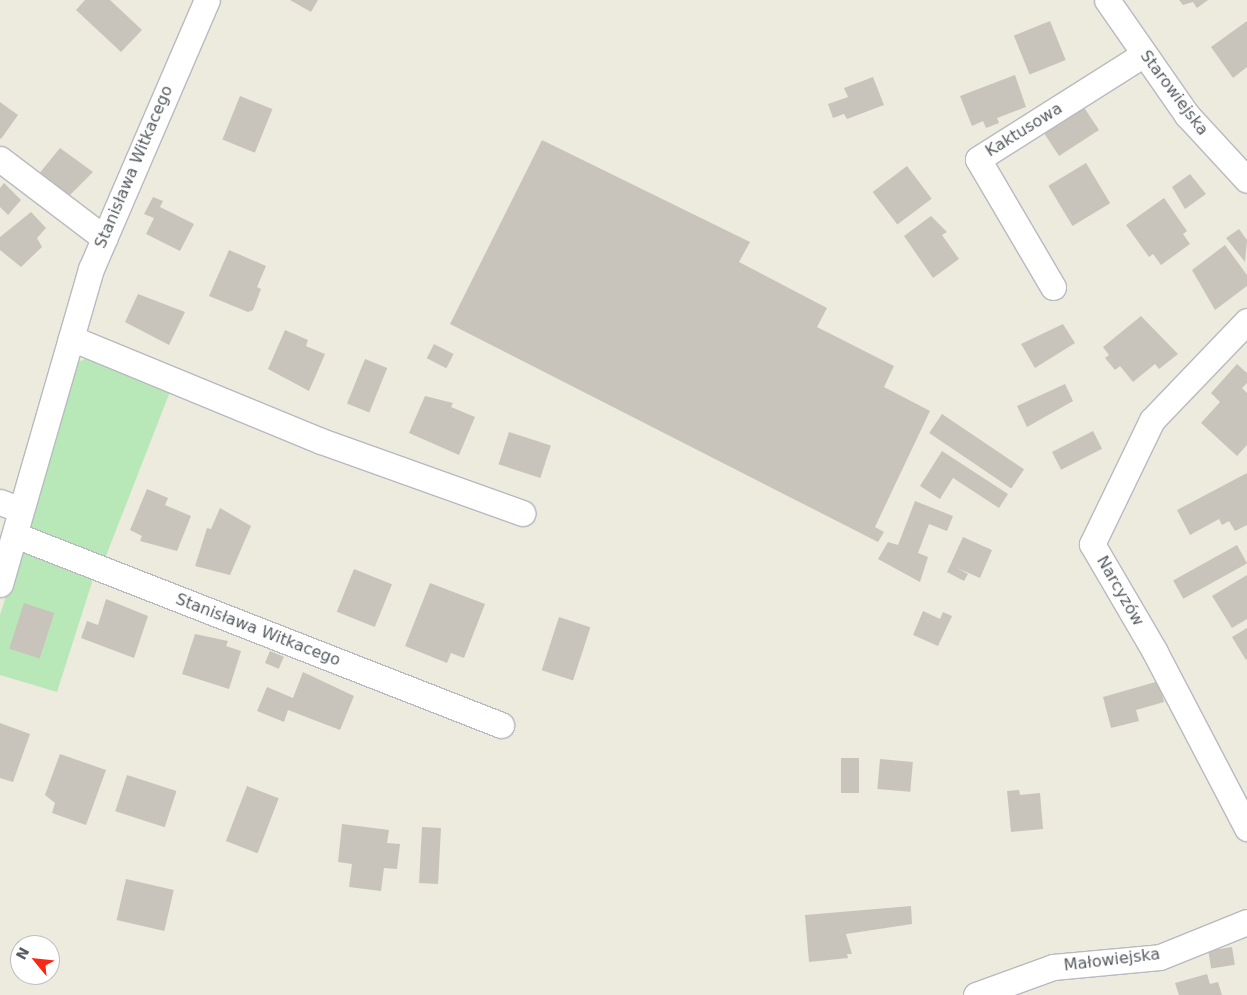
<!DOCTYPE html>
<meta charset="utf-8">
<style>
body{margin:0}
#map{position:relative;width:1247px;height:995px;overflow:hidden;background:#edeade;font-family:"DejaVu Sans",sans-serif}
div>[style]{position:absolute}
.green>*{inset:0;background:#b8e8b7}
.building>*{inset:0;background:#c8c4bb;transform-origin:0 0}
.roads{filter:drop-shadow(1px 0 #b7bac0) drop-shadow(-1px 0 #b7bac0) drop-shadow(0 1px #b7bac0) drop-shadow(0 -1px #b7bac0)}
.minor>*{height:25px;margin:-12.5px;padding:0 12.5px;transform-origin:12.5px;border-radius:12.5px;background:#fff}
span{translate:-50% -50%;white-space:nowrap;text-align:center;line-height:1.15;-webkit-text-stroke:4px #fff;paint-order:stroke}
.street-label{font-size:16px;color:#585c62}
.north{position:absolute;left:10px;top:935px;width:50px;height:50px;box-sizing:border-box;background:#fff;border:1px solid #bcbec0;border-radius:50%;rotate:298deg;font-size:14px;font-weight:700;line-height:20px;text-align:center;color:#585c62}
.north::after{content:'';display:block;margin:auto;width:18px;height:22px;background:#fa2717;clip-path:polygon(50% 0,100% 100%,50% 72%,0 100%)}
</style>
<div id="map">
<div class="green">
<i style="clip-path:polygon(87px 358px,173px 384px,104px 561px,29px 528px,50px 438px,78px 362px)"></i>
<i style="clip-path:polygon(28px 548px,94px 576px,57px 692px,0 675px,0 615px,19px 554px)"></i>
</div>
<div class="building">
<i style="clip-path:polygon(85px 0,110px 0,142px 30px,121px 52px,76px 10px)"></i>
<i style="clip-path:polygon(290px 0,318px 0,311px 12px)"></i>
<i style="clip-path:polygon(1179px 0,1208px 0,1197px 8px,1193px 2px,1183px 5px)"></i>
<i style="left:1050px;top:21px;width:42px;height:39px;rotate:68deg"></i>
<i style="clip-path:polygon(1247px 21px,1247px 67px,1233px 78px,1211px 47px)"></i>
<i style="clip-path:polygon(1015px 75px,1026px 107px,997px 118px,999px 123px,986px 128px,983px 121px,972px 126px,960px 96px)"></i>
<i style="clip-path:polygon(873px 77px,884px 105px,847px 119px,844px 114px,833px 118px,828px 104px,848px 97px,844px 88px)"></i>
<i style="left:240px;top:96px;width:35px;height:47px;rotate:22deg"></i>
<i style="clip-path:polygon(0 102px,18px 115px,1px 139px,0 138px)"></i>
<i style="clip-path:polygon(1083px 106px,1099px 130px,1059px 156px,1040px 127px)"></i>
<i style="clip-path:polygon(542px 140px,750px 242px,739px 262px,827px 308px,817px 327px,894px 366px,884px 387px,930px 411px,875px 527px,884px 532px,878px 542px,450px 324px)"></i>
<i style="clip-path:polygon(60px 148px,93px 172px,66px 199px,38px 175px)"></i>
<i style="left:1086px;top:163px;width:47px;height:44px;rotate:59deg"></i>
<i style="left:907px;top:166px;width:41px;height:43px;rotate:53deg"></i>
<i style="clip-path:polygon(1190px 174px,1206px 194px,1185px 209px,1172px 187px)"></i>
<i style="clip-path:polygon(4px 183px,21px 200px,8px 215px,0 207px,0 188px)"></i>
<i style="clip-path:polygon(153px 197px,163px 201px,160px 207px,194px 224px,180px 251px,146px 234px,154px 218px,144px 214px)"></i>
<i style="clip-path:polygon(1164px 198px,1187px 231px,1183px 234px,1190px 244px,1161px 265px,1153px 254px,1149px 257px,1126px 225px)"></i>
<i style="clip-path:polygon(31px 212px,46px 228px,37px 238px,42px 247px,21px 267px,0 250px,0 237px)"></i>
<i style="clip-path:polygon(931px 216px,947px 232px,942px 235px,959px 259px,933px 278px,904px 236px)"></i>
<i style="clip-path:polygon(1239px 229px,1247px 240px,1245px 262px,1226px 238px)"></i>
<i style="clip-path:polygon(1225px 245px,1247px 275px,1247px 286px,1215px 310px,1192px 270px)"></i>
<i style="clip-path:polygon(229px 250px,266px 266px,257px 287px,261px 289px,253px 310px,248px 312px,209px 296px)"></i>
<i style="clip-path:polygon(138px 294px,185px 312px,169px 345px,125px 322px)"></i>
<i style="clip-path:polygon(1141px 316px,1178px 354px,1159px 369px,1155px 364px,1133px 382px,1120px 366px,1115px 370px,1105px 358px,1109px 355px,1103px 347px)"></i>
<i style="clip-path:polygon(1063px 324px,1075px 343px,1035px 368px,1021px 344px)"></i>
<i style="clip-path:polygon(285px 330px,308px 340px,306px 346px,325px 354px,309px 391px,268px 369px)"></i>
<i style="left:434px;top:344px;width:22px;height:16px;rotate:27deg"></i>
<i style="left:365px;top:359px;width:24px;height:48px;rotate:22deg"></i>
<i style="clip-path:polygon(1237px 364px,1247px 373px,1247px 383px,1242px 388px,1247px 393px,1247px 445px,1237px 456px,1201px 423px,1220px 402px,1211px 393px)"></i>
<i style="clip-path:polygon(1065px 384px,1073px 401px,1027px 427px,1017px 406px)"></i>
<i style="clip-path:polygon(425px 396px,453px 403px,451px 407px,475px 417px,459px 455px,409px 433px)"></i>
<i style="left:942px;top:414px;width:99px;height:23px;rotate:34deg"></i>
<i style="left:1093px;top:431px;width:20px;height:46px;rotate:63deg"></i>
<i style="left:509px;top:432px;width:44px;height:34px;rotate:18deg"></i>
<i style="clip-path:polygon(942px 451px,1008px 494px,999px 508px,953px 478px,940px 499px,920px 486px)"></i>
<i style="clip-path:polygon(1247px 473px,1247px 525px,1235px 531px,1229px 521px,1222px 525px,1219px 519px,1190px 535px,1177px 510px)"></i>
<i style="clip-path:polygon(147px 489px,168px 498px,165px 505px,191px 516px,177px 551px,140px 541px,142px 536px,130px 530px)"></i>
<i style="clip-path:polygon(915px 501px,953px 516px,947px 531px,929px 524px,918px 553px,928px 557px,920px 582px,878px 559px,888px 542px,898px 545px)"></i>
<i style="clip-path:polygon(220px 508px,251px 526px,230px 575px,195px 566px,207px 528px,211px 529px)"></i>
<i style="clip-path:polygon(963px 537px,992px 550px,980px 578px,957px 568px,968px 574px,964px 581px,947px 572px)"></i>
<i style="left:1237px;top:545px;width:21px;height:73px;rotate:61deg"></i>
<i style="left:354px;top:569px;width:41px;height:46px;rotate:22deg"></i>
<i style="clip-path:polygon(1247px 575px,1247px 619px,1232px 628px,1212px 596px)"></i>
<i style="clip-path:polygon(430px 583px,485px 604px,464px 658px,451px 653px,447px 663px,405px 646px)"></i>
<i style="clip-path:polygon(106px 599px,148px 616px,134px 658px,81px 638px,87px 621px,98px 625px)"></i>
<i style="left:24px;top:603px;width:32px;height:48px;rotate:18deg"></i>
<i style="clip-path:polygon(923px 611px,940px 619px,943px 612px,952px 616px,938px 646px,913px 635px)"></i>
<i style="left:559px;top:617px;width:33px;height:56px;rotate:18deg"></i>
<i style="clip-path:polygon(1247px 628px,1247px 659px,1246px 660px,1232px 637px)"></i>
<i style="clip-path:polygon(195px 634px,228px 641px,226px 646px,241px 651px,229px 689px,182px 674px)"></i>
<i style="left:270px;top:651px;width:15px;height:13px;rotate:23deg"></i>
<i style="clip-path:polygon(303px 672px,354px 696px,340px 730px,288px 710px,284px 722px,257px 711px,267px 687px,293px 698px)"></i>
<i style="clip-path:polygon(1159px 681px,1164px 702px,1136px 710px,1139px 721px,1111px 728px,1103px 697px)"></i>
<i style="clip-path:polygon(0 723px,30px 734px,13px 782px,0 778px)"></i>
<i style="clip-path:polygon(60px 754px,106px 770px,86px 825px,52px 813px,55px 803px,45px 795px)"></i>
<i style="left:841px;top:758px;width:18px;height:35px"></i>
<i style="left:880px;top:759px;width:33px;height:30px;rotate:5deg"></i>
<i style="left:127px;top:775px;width:52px;height:38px;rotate:18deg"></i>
<i style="left:247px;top:786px;width:34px;height:59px;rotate:21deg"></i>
<i style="clip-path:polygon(1019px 790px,1020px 795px,1040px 793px,1043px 829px,1011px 832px,1007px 791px)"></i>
<i style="clip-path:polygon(342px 824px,389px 830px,387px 843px,400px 844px,397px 869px,384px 868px,381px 891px,349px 887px,352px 864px,338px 862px)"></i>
<i style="left:422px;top:827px;width:19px;height:56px;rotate:3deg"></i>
<i style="left:126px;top:879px;width:49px;height:42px;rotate:13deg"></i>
<i style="clip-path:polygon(911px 906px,912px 924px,846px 934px,852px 954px,847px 954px,848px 958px,809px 962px,805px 915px)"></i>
<i style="left:1232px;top:947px;width:18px;height:24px;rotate:81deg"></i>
<i style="clip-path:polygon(1207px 974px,1210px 984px,1218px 982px,1222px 995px,1179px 995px,1175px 983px)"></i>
</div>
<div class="roads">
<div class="minor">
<i style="left:1107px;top:0;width:140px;rotate:55.2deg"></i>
<i style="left:1187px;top:115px;width:88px;rotate:47.3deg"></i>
<i style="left:0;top:159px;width:131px;rotate:37.2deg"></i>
<i style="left:1053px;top:287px;width:148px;rotate:-120.4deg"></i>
<i style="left:978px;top:159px;width:196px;rotate:-32.3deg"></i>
<i style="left:1247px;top:321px;width:137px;rotate:133.8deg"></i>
<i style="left:1152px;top:420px;width:138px;rotate:115.8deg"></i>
<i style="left:1092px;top:544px;width:125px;rotate:59.7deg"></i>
<i style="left:1155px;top:652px;width:199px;rotate:62.4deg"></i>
<i style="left:71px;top:338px;width:270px;rotate:22.4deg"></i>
<i style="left:321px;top:441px;width:214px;rotate:19.7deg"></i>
<i style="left:0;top:502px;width:22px;rotate:21deg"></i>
<i style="left:15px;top:535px;width:522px;rotate:21.35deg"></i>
<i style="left:0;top:584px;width:328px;rotate:-73.9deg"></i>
<i style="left:91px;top:269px;width:293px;rotate:-66.7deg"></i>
<i style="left:976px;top:995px;width:82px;rotate:-20deg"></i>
<i style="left:1053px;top:967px;width:107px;rotate:-5.3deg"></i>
<i style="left:1160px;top:957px;width:94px;rotate:-21.9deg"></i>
</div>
</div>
<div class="street-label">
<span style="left:1174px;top:93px;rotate:53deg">Starowiejska</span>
<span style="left:1024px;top:130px;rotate:-32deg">Kaktusowa</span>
<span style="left:134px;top:167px;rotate:-67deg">Stanisława Witkacego</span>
<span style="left:1120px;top:591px;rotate:60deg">Narcyzów</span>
<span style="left:258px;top:630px;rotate:21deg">Stanisława Witkacego</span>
<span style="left:1112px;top:960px;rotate:-7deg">Małowiejska</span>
</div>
<div class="north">N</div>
</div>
